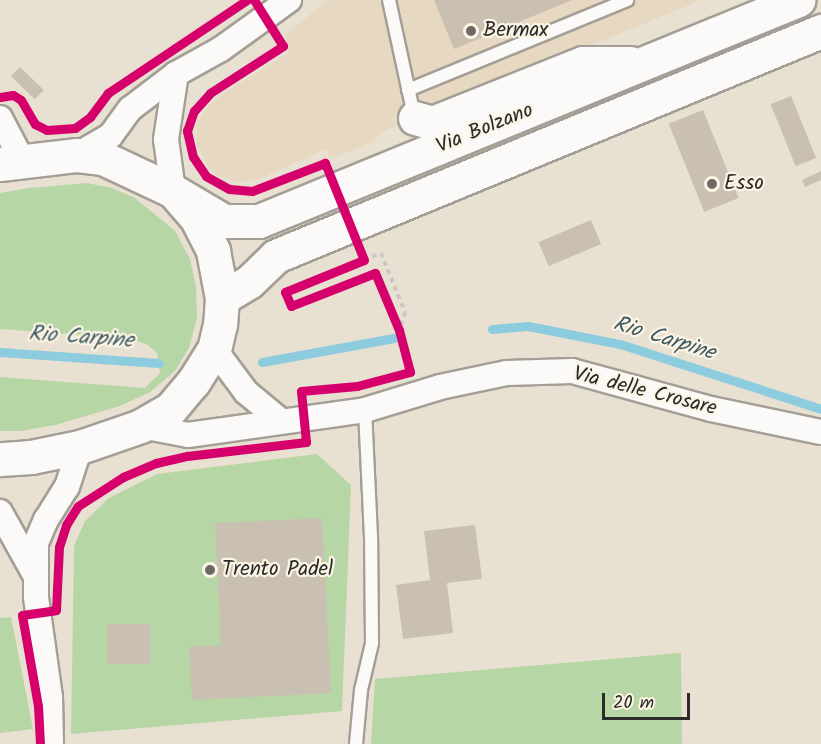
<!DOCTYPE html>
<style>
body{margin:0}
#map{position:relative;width:821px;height:744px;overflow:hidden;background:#e8e0d0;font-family:Kalam,sans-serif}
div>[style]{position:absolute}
.built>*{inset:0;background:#e6d8c1}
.green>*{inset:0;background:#b7d6a6}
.stream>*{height:9px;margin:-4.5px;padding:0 4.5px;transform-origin:4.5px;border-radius:4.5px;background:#8dccde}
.building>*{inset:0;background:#cac0b2;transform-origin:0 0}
.path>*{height:4px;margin-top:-2px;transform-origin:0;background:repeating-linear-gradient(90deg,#c9c7c4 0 4.5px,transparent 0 9px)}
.roads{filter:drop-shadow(2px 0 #a49f96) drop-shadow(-2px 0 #a49f96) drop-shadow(0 2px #a49f96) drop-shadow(0 -2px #a49f96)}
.service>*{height:12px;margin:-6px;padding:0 6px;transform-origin:6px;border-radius:6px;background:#fcfaf8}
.minor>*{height:24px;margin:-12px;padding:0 12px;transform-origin:12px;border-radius:12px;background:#fcfaf8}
.secondary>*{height:33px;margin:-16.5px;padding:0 16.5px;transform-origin:16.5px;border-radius:16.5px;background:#fcfaf8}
.cycleway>*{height:9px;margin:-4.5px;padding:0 4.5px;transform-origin:4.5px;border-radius:4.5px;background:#d6006c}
.dots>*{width:16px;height:16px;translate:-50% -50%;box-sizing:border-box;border:3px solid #fcf5e5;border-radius:50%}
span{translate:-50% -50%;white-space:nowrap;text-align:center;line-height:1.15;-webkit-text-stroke:4.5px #fcf5e5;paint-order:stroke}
.poi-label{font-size:21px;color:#2b2b2b}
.left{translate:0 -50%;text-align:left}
.street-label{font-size:21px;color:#2b2b2b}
.water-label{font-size:22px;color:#3d5962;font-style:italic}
.scale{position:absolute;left:602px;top:693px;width:88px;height:27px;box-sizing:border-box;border:3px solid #2b2b2b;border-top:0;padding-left:8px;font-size:18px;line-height:21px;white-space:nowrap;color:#2b2b2b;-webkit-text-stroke:4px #fcf5e5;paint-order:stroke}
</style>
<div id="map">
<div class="built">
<i style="clip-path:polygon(328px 0,701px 0,379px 133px,374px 141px,330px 159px,326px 149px,259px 179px,236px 182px,219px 177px,208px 167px,197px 145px,197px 124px,207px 107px,227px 91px,289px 53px,286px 34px)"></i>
</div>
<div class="green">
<i style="clip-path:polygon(87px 183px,112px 188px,135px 198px,175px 231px,190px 259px,196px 287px,197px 318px,189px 348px,175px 371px,150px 392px,120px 406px,55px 425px,20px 431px,0 431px,0 377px,145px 388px,160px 373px,157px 353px,146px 344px,127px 338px,0 329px,0 193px,29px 188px)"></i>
<i style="clip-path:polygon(317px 454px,351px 485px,342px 711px,71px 734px,74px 546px,85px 521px,109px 498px,157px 474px)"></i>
<i style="clip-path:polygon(11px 617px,33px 729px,0 733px,0 618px)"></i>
<i style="clip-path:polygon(681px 653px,682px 744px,371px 744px,375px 679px)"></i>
</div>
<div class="stream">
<i style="left:492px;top:329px;width:36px;rotate:-5deg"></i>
<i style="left:528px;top:326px;width:94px;rotate:11.1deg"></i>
<i style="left:620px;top:344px;width:211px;rotate:17.9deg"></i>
<i style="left:0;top:352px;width:159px;rotate:4deg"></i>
<i style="left:262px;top:362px;width:134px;rotate:-10.3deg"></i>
</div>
<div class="building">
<i style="clip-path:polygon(434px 0,572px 0,454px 49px)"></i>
<i style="left:20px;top:67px;width:33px;height:13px;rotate:44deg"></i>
<i style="left:791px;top:96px;width:67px;height:22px;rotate:68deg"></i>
<i style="left:703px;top:110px;width:95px;height:37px;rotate:68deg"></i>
<i style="clip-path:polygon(821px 171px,821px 180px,805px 187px,802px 180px)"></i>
<i style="left:591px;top:220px;width:26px;height:57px;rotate:67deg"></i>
<i style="clip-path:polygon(322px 518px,331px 693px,192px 700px,189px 647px,221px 645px,215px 523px)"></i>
<i style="clip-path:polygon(475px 525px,482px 579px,447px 583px,453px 633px,403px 639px,396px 585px,430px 580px,424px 531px)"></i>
<i style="left:107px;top:624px;width:43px;height:40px"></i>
</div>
<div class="path">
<i style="left:364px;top:260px;width:18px;rotate:-22deg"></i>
<i style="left:381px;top:253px;width:64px;rotate:67.9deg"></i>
<i style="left:405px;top:312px;width:19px;rotate:108deg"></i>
</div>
<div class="roads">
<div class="service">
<i style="left:389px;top:0;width:119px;rotate:77.8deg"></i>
<i style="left:408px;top:90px;width:237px;rotate:-22.3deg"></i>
<i style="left:356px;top:744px;width:54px;rotate:-84.7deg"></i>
<i style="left:361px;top:690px;width:48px;rotate:-76.8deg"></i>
<i style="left:372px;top:643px;width:106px;rotate:-90.5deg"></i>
<i style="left:371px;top:537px;width:127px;rotate:-92.7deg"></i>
</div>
<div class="minor">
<i style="left:0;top:118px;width:47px;rotate:62.4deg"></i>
<i style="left:77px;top:155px;width:39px;rotate:-30deg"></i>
<i style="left:111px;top:135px;width:32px;rotate:-54deg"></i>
<i style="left:130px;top:109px;width:58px;rotate:-37.3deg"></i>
<i style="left:176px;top:74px;width:51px;rotate:-29.1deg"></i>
<i style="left:221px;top:49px;width:84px;rotate:-35.8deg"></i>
<i style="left:173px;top:191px;width:52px;rotate:-97.7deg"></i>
<i style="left:166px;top:139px;width:66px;rotate:-81.3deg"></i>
<i style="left:214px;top:349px;width:54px;rotate:53.3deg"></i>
<i style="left:246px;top:392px;width:45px;rotate:39.6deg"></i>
<i style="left:141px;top:426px;width:48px;rotate:10.8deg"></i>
<i style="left:188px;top:435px;width:179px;rotate:-8deg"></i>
<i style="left:365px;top:410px;width:78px;rotate:-17deg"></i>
<i style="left:440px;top:387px;width:68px;rotate:-11.8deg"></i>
<i style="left:507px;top:373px;width:65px;rotate:-1.8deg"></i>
<i style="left:572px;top:371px;width:144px;rotate:15.3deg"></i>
<i style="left:711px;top:409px;width:112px;rotate:11.8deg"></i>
<i style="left:0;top:512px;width:70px;rotate:60.9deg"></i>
<i style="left:51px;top:744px;width:47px;rotate:-91.2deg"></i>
<i style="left:50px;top:697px;width:101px;rotate:-98deg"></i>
<i style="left:36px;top:597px;width:54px;rotate:-90deg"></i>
<i style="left:36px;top:543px;width:25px;rotate:-67deg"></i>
<i style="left:46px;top:520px;width:39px;rotate:-58deg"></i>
<i style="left:67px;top:487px;width:42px;rotate:-72deg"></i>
</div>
<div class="secondary">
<i style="left:415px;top:118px;width:18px;rotate:16deg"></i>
<i style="left:432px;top:123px;width:162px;rotate:-21.7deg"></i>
<i style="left:583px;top:63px;width:47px"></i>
<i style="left:0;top:164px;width:78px;rotate:-6.7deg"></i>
<i style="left:77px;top:155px;width:26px;rotate:7deg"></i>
<i style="left:103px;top:158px;width:77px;rotate:25.2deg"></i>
<i style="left:173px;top:191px;width:37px;rotate:49deg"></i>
<i style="left:197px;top:219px;width:36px;rotate:63deg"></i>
<i style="left:213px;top:251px;width:48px;rotate:79.2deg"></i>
<i style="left:222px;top:298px;width:26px;rotate:94deg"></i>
<i style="left:220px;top:324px;width:26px;rotate:103deg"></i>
<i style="left:214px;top:349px;width:39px;rotate:122deg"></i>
<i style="left:193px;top:382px;width:35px;rotate:130deg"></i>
<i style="left:170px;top:409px;width:34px;rotate:150deg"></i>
<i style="left:141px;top:426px;width:65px;rotate:161deg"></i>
<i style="left:80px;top:447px;width:50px;rotate:168.5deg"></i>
<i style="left:31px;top:457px;width:31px;rotate:176deg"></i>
<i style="left:173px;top:191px;width:59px;rotate:30.5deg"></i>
<i style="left:224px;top:221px;width:35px"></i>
<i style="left:259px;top:221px;width:583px;rotate:-22.29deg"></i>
<i style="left:222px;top:298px;width:31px;rotate:-31deg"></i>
<i style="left:249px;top:282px;width:37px;rotate:-44deg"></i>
<i style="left:276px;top:256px;width:590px;rotate:-22.43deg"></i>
</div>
</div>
<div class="cycleway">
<i style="left:0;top:97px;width:13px;rotate:-9deg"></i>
<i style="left:13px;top:95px;width:9px;rotate:32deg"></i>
<i style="left:21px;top:100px;width:28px;rotate:60deg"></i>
<i style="left:35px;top:124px;width:13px;rotate:27deg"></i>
<i style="left:47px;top:130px;width:28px;rotate:-4deg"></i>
<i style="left:75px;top:128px;width:19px;rotate:-36deg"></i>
<i style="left:90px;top:117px;width:30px;rotate:-53deg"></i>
<i style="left:108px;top:93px;width:167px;rotate:-33.8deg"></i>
<i style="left:40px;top:744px;width:38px;rotate:-93deg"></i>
<i style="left:38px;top:706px;width:92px;rotate:-100deg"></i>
<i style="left:22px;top:615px;width:34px;rotate:-8deg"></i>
<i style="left:56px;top:610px;width:63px;rotate:-87.3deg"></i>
<i style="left:59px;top:547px;width:23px;rotate:-72deg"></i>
<i style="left:66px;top:525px;width:22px;rotate:-58deg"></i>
<i style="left:78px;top:506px;width:54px;rotate:-32.8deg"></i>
<i style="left:123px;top:477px;width:36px;rotate:-23deg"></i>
<i style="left:156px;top:463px;width:32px;rotate:-13deg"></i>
<i style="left:187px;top:456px;width:120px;rotate:-6.7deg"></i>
<i style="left:306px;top:442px;width:51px;rotate:-95.6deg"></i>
<i style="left:301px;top:391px;width:56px;rotate:-5.1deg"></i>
<i style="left:357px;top:386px;width:55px;rotate:-14.8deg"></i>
<i style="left:410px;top:372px;width:43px;rotate:-104.7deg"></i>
<i style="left:399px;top:330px;width:62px;rotate:-112.8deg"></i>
<i style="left:375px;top:273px;width:90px;rotate:158.6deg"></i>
<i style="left:291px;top:306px;width:15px;rotate:-113deg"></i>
<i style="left:285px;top:292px;width:85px;rotate:-22.1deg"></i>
<i style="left:364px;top:260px;width:105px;rotate:-111.9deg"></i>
<i style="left:325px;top:163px;width:78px;rotate:159deg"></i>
<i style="left:252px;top:191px;width:23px;rotate:-175deg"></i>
<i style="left:229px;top:189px;width:26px;rotate:-151deg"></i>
<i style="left:206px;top:176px;width:23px;rotate:-124deg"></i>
<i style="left:193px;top:157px;width:27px;rotate:-103deg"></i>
<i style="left:187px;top:131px;width:21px;rotate:-71deg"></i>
<i style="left:194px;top:111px;width:24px;rotate:-48deg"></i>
<i style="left:210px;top:93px;width:87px;rotate:-32.8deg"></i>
<i style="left:283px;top:46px;width:54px;rotate:-122.2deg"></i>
</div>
<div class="dots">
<i style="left:471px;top:31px;background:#6d6a65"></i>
<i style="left:712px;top:184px;background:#6d6a65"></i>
<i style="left:210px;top:570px;background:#6d6a65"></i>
</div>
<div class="poi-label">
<span class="left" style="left:483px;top:31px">Bermax</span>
<span class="left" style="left:724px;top:184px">Esso</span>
<span class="left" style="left:222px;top:570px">Trento Padel</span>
</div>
<div class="street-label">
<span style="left:485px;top:129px;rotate:-22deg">Via Bolzano</span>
<span style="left:645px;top:392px;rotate:14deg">Via delle Crosare</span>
</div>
<div class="water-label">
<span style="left:81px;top:338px;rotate:4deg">Rio Carpine</span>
<span style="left:664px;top:339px;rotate:17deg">Rio Carpine</span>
</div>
<div class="scale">20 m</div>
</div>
